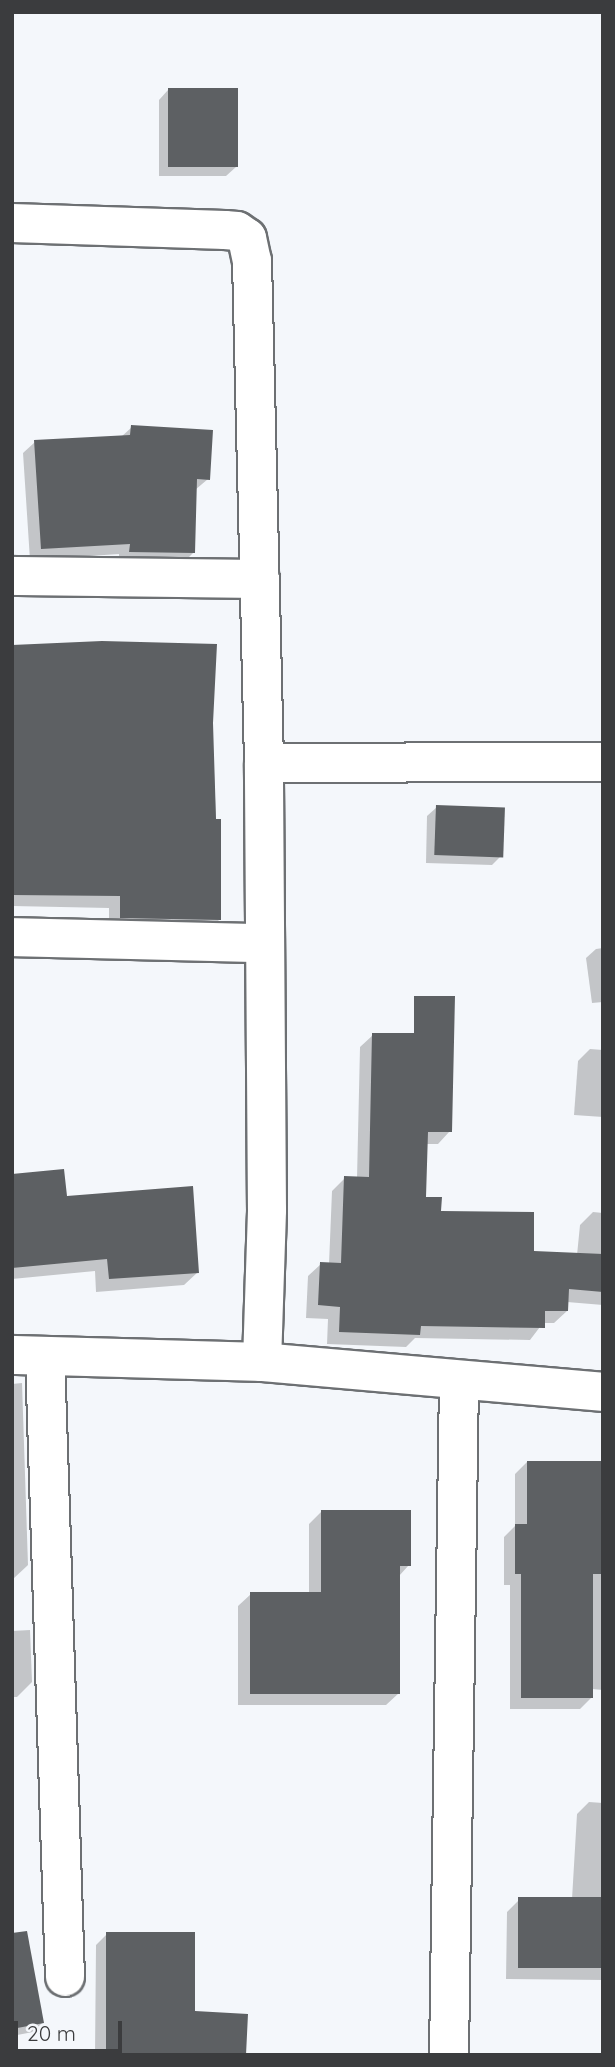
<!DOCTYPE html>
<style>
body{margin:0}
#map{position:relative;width:615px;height:2067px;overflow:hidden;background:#f4f7fb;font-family:Quicksand,sans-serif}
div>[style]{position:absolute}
.shadow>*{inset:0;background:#0003}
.building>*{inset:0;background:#5d6063;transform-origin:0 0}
.roads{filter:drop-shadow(2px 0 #6d7073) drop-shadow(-2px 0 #6d7073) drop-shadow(0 2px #6d7073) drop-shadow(0 -2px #6d7073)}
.minor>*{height:38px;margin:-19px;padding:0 19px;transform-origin:19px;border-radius:19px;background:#fff}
span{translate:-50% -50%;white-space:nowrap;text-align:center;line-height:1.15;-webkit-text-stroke:7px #f4f7fb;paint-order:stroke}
.frame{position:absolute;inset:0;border:14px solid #3b3c3e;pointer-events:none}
.scale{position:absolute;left:14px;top:2021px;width:108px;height:32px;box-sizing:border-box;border:4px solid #3b3c3e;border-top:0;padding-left:9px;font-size:21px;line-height:24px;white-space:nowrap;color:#3b3c3e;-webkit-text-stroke:5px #f4f7fb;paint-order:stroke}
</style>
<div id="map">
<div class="shadow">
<i style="clip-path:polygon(168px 90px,236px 167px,226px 176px,159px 176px,159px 100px)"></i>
<i style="clip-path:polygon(132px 427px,208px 479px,195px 490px,194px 552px,182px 564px,119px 562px,119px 554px,30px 560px,23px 453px,35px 442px,121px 437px)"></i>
<i style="clip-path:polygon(12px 646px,212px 723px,220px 919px,208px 931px,109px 929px,109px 908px,12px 906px)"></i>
<i style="clip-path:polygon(437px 807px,502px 855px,492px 865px,426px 863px,427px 816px)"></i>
<i style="clip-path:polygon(603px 948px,603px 1002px,592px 1003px,586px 958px,596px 949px)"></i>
<i style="clip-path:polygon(373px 1035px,450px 1131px,438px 1144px,426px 1144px,424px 1198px,440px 1213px,532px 1253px,577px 1255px,580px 1225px,593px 1212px,603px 1213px,603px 1305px,567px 1302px,567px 1311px,554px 1323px,543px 1323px,530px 1340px,415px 1338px,406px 1347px,327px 1344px,328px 1319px,306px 1318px,308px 1276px,321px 1264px,329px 1264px,332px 1191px,345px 1178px,357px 1178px,360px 1047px)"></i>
<i style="clip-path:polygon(590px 1049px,603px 1050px,603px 1117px,574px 1115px,578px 1061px)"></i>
<i style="clip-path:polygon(12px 1176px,65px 1197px,198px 1272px,184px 1285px,96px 1292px,95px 1271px,12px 1279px)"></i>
<i style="clip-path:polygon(22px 1383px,28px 1565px,12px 1580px,12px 1384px)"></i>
<i style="clip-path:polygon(527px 1462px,603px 1494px,603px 1690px,592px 1689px,592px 1697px,580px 1709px,510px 1709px,510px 1585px,504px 1585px,504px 1537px,515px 1526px,515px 1474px)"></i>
<i style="clip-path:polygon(322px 1511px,409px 1565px,399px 1576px,399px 1693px,386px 1705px,238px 1705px,238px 1606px,251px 1594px,309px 1594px,309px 1524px)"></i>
<i style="clip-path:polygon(30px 1630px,32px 1682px,17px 1697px,12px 1697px,12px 1631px)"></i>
<i style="clip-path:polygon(589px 1802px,603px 1803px,603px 1980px,506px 1979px,507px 1912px,519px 1900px,572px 1899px,577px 1814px)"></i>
<i style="clip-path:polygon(107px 1934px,194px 2013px,244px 2055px,95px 2055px,96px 1945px)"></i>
<i style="clip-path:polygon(12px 1972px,42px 2023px,33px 2032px,12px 2036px)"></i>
</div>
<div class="building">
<i style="left:168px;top:88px;width:70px;height:79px"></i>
<i style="clip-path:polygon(131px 425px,213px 430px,210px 480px,197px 479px,195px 553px,129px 552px,130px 544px,41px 549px,34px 440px,130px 435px)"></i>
<i style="clip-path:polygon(102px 641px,217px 644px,213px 723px,216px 819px,221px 819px,221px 920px,120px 918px,120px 896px,12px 895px,12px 645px)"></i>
<i style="left:436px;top:805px;width:69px;height:50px;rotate:2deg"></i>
<i style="clip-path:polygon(414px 996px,455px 996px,452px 1132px,428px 1132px,426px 1197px,442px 1197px,441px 1211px,534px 1212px,534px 1251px,603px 1254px,603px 1292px,569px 1289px,568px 1311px,545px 1311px,545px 1328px,421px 1326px,420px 1335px,339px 1332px,340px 1307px,318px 1305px,320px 1262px,341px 1263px,344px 1176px,369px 1177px,372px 1033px,414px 1033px)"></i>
<i style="clip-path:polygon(64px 1169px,67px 1196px,193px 1186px,199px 1273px,109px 1279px,107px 1259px,12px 1268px,12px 1174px)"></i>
<i style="clip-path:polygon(527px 1461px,602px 1461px,603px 1574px,593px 1574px,593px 1698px,521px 1698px,521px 1574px,515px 1574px,515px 1524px,527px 1524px)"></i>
<i style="clip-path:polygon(321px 1510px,411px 1510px,411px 1566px,400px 1566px,400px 1694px,250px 1694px,250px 1592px,321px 1592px)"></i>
<i style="left:603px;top:1897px;width:71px;height:85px;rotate:90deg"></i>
<i style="clip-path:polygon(27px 1931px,44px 2023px,12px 2029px,12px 1933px)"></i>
<i style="clip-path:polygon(106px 1932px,195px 1932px,195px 2011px,248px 2014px,246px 2055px,106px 2055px)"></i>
</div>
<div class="roads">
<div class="minor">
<i style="left:12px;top:223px;width:213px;rotate:1.9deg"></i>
<i style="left:225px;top:230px;width:12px;rotate:5deg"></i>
<i style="left:237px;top:231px;width:12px;rotate:35deg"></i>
<i style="left:247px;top:238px;width:24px;rotate:78deg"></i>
<i style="left:252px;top:261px;width:502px;rotate:88.63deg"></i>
<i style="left:12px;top:576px;width:248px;rotate:0.7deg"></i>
<i style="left:12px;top:937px;width:253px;rotate:1.4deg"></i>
<i style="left:12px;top:1355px;width:250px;rotate:1.6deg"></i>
<i style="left:262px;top:1362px;width:152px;rotate:-88.1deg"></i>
<i style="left:267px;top:1210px;width:447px;rotate:-90.4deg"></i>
<i style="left:264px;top:763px;width:339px;rotate:-0.2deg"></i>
<i style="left:45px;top:1356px;width:621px;rotate:88.16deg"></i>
<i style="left:262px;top:1362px;width:342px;rotate:5deg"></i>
<i style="left:449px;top:2055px;width:675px;rotate:-89.15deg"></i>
</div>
</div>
<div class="frame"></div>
<div class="scale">20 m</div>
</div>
